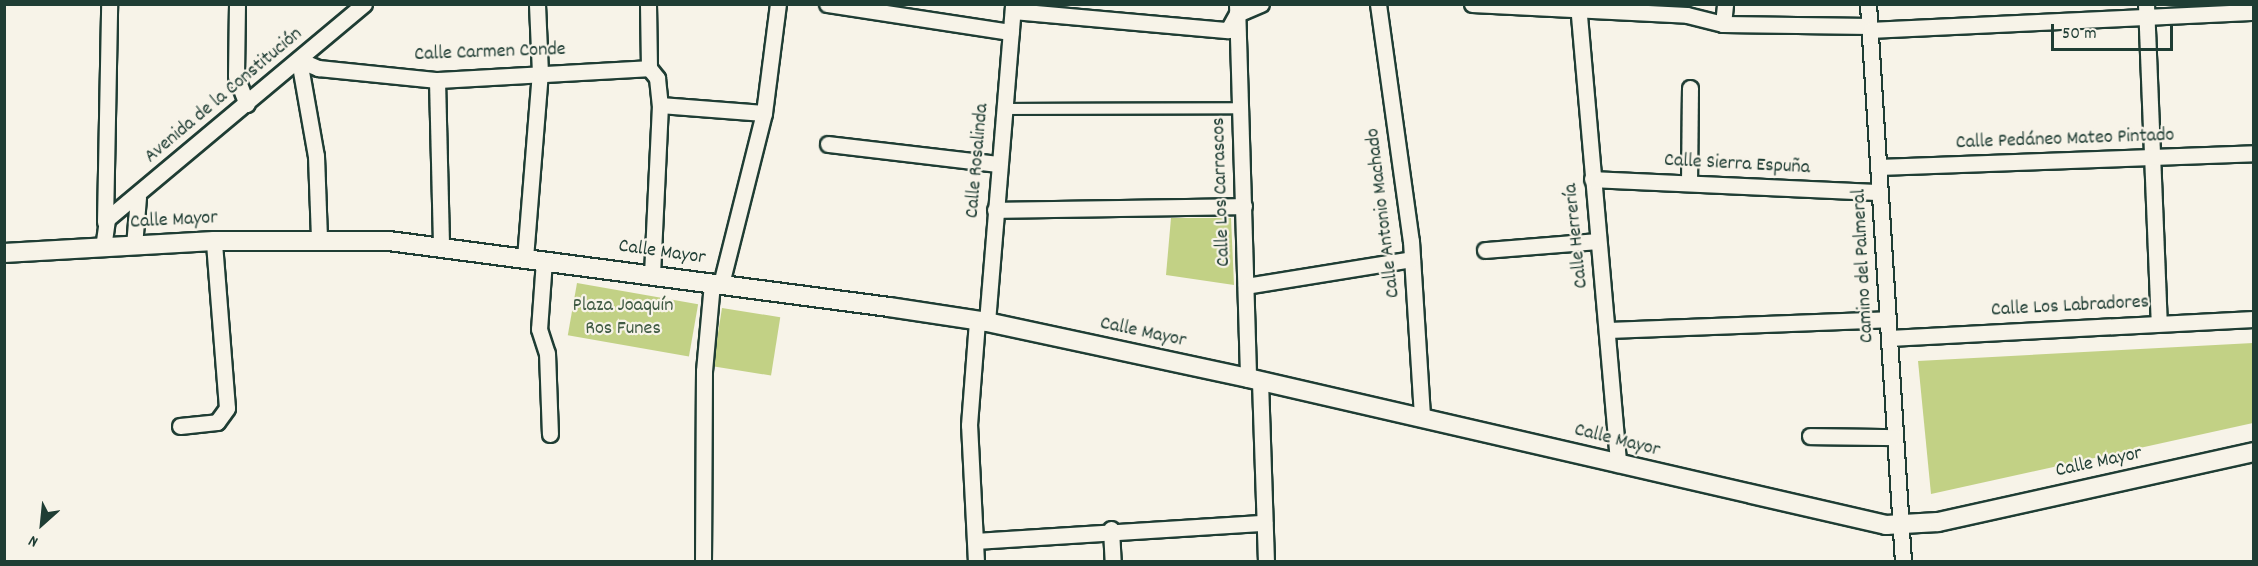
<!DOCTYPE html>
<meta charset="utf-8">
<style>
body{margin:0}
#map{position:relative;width:2258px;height:566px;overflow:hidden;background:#f7f3e8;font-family:Dekko,sans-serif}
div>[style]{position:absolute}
.green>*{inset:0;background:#c2d185;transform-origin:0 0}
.roads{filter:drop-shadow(2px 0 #1f3d34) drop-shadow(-2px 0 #1f3d34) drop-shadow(0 2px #1f3d34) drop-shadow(0 -2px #1f3d34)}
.pedestrian>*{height:10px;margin:-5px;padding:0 5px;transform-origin:5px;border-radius:5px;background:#f7f3e8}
.minor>*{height:15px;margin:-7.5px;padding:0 7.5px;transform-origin:7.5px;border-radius:7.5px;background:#f7f3e8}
.tertiary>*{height:18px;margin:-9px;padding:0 9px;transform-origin:9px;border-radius:9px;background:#f7f3e8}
span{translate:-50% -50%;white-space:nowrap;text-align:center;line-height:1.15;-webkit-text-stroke:4.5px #f7f3e8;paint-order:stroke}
.street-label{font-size:20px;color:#1f3d34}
.park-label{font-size:20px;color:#405b44}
.frame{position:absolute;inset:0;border:6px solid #1f3d34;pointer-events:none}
.north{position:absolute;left:12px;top:494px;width:60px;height:60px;-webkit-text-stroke:4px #f7f3e8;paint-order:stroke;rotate:207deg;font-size:16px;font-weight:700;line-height:24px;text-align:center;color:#1f3d34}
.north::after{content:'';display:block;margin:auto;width:21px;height:27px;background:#1f3d34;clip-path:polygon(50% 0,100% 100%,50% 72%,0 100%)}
.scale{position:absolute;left:2051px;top:24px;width:122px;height:27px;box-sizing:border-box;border:3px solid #1f3d34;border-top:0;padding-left:8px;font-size:18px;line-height:21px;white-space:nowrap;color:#1f3d34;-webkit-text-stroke:4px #f7f3e8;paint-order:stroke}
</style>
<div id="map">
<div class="green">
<i style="clip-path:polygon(1171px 218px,1231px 218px,1234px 285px,1166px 275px)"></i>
<i style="left:577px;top:283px;width:123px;height:53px;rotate:10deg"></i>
<i style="left:722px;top:308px;width:59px;height:59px;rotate:9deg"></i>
<i style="clip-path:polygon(2253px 343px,2253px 423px,1931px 494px,1918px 361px)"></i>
</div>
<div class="roads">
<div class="pedestrian">
<i style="left:1004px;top:109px;width:237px;rotate:-0.2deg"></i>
</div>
<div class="minor">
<i style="left:237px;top:4px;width:72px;rotate:90.8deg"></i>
<i style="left:236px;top:76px;width:30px;rotate:69deg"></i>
<i style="left:648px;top:4px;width:64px;rotate:89.1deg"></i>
<i style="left:649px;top:68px;width:13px;rotate:51deg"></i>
<i style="left:657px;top:78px;width:27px;rotate:84deg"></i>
<i style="left:660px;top:105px;width:169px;rotate:92.7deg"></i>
<i style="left:827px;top:4px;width:186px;rotate:8.7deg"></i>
<i style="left:1237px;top:4px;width:374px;rotate:88.3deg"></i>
<i style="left:1378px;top:4px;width:239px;rotate:82.1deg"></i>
<i style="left:1411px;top:241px;width:177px;rotate:86.4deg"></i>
<i style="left:1472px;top:4px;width:215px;rotate:2.9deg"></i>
<i style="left:1687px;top:15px;width:37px;rotate:14deg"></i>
<i style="left:1723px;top:24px;width:147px;rotate:0.8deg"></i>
<i style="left:1578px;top:4px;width:462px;rotate:85deg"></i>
<i style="left:1868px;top:4px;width:559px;rotate:86.41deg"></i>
<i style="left:2146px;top:4px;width:319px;rotate:87.7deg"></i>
<i style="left:1013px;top:11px;width:216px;rotate:5.1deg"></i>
<i style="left:1228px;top:30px;width:18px;rotate:-61deg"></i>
<i style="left:1237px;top:14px;width:26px;rotate:-23deg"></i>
<i style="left:1723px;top:24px;width:20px;rotate:-84deg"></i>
<i style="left:1871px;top:30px;width:383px;rotate:-2.7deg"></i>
<i style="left:299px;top:60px;width:21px;rotate:23deg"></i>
<i style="left:318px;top:68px;width:120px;rotate:5.8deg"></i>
<i style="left:437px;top:80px;width:212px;rotate:-3.2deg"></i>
<i style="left:299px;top:60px;width:97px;rotate:80deg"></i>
<i style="left:316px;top:156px;width:83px;rotate:87.9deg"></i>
<i style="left:437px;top:80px;width:166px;rotate:88.6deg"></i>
<i style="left:660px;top:105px;width:104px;rotate:4.4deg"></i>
<i style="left:828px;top:144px;width:172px;rotate:6.7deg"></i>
<i style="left:1879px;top:167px;width:375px;rotate:-2.1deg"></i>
<i style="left:1592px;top:179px;width:288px;rotate:2.6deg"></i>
<i style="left:1689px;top:183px;width:95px;rotate:-89.4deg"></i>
<i style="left:995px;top:210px;width:249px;rotate:-0.9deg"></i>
<i style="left:105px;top:222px;width:218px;rotate:-88.9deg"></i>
<i style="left:134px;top:246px;width:49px;rotate:-85.3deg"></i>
<i style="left:103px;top:248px;width:29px;rotate:-82deg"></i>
<i style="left:107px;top:219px;width:335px;rotate:-39.9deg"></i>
<i style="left:1485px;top:250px;width:112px;rotate:-4.6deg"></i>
<i style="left:525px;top:258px;width:186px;rotate:-85.4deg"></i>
<i style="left:540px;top:73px;width:69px;rotate:-92.5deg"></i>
<i style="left:544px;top:260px;width:69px;rotate:94.1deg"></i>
<i style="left:539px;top:329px;width:25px;rotate:72deg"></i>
<i style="left:547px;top:353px;width:81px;rotate:87.9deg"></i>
<i style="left:721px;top:284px;width:176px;rotate:-75.9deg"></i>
<i style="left:764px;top:113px;width:110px;rotate:-82.7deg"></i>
<i style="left:1246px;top:286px;width:168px;rotate:-9.2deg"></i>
<i style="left:987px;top:322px;width:319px;rotate:-85.3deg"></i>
<i style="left:1608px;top:330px;width:280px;rotate:-2.2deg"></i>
<i style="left:1889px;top:338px;width:365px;rotate:-3deg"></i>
<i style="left:1260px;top:381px;width:181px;rotate:88.1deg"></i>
<i style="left:180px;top:426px;width:37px;rotate:-6deg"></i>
<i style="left:217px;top:422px;width:17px;rotate:-54deg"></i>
<i style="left:227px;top:408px;width:168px;rotate:-94.5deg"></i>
<i style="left:1810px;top:436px;width:85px;rotate:0.7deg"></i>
<i style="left:1111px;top:529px;width:33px;rotate:87deg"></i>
<i style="left:975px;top:541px;width:290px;rotate:-3.6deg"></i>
<i style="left:703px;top:562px;width:191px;rotate:-89.7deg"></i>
<i style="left:704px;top:371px;width:88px;rotate:-84.8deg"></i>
<i style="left:976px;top:562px;width:137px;rotate:-92.9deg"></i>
<i style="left:969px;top:425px;width:105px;rotate:-85.6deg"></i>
</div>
<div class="tertiary">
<i style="left:4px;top:253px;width:210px;rotate:-3.3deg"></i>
<i style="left:214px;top:241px;width:175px"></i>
<i style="left:389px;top:241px;width:504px;rotate:7.52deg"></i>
<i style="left:889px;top:307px;width:99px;rotate:8.7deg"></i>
<i style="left:987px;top:322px;width:267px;rotate:12.1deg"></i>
<i style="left:1248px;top:378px;width:655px;rotate:12.97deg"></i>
<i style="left:1886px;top:525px;width:52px;rotate:-3.3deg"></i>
<i style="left:1938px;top:522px;width:324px;rotate:-12.5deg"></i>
</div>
</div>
<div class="street-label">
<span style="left:490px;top:53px;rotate:-2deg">Calle Carmen Conde</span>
<span style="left:224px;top:96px;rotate:-40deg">Avenida de la Constitución</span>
<span style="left:2065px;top:140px;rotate:-2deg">Calle Pedáneo Mateo Pintado</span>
<span style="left:978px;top:161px;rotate:-85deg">Calle Rosalinda</span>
<span style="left:1737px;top:165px;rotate:3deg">Calle Sierra Espuña</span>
<span style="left:1222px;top:192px;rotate:-92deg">Calle Los Carrascos</span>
<span style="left:1384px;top:213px;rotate:-97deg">Calle Antonio Machado</span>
<span style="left:174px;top:221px;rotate:-3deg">Calle Mayor</span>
<span style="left:1577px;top:236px;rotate:-96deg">Calle Herrería</span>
<span style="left:662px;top:253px;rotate:8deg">Calle Mayor</span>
<span style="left:1864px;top:266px;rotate:-93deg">Camino del Palmeral</span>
<span style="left:2070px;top:307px;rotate:-3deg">Calle Los Labradores</span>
<span style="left:1143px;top:333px;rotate:12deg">Calle Mayor</span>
<span style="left:1617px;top:441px;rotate:14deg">Calle Mayor</span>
<span style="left:2099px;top:463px;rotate:-12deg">Calle Mayor</span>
</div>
<div class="park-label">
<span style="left:623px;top:318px">Plaza Joaquín<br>Ros Funes</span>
</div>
<div class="frame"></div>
<div class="north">N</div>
<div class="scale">50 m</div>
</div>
